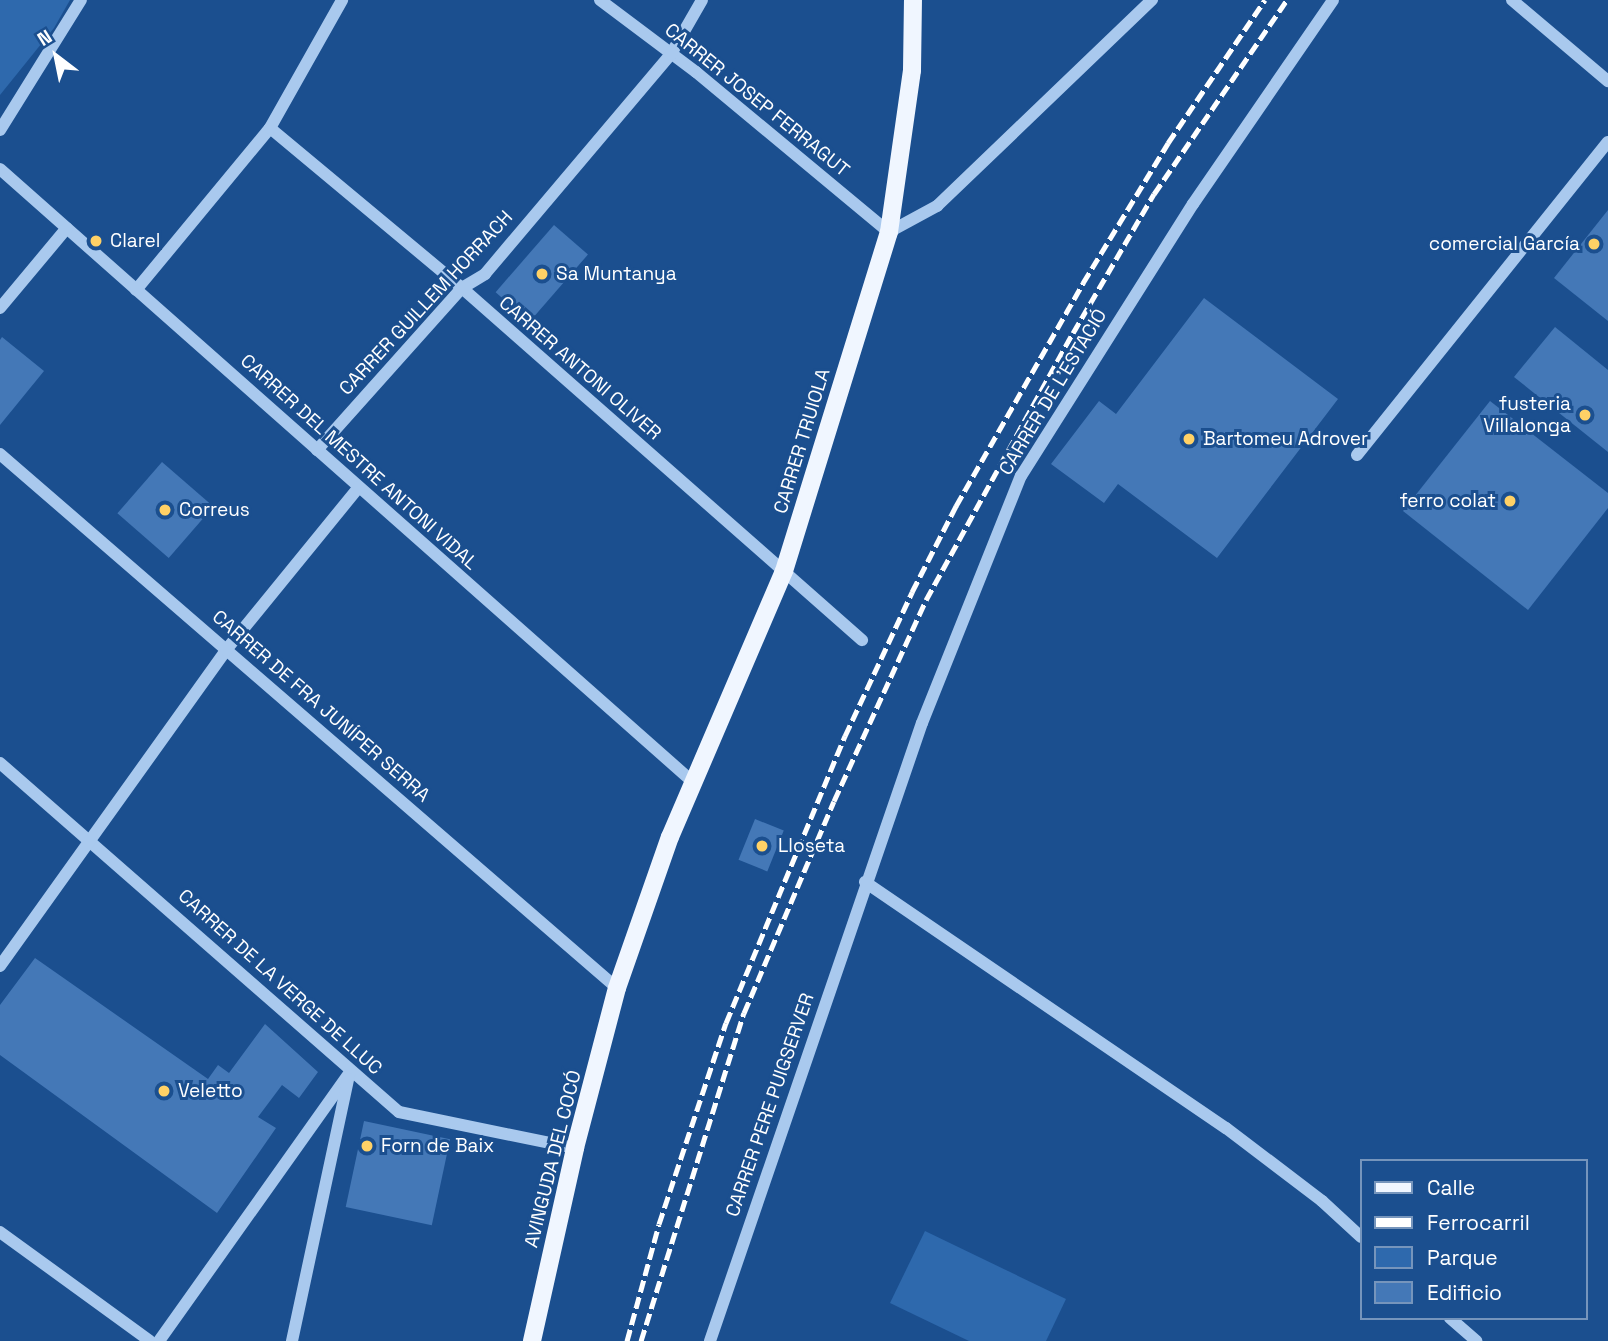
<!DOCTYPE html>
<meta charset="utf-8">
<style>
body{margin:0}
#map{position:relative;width:1608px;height:1341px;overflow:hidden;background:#1b4f8f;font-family:"Space Grotesk",sans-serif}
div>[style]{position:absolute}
.green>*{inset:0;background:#2e69ad}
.building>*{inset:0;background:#4478b7;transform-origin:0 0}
.minor>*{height:12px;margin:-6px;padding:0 6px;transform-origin:6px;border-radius:6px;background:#a9c9ee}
.major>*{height:18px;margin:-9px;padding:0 9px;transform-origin:9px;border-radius:9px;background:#f0f6ff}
.rail>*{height:5px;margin-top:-2.5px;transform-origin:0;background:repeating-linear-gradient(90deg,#fff 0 12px,transparent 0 17px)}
.dots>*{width:19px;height:19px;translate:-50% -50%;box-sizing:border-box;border:4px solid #1b4f8f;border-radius:50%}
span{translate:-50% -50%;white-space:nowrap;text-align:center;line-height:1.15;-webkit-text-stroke:6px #1b4f8f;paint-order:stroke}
.street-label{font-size:19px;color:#fff}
.poi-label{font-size:19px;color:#fff}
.left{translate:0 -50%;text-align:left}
.right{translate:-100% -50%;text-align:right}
.legend{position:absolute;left:1360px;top:1159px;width:228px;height:161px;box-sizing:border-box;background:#1b4f8f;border:2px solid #7695bc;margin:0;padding:9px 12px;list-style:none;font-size:21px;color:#fff}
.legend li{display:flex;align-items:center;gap:14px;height:35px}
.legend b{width:35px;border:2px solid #7695bc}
.north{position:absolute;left:21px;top:21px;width:70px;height:70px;-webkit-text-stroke:5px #1b4f8f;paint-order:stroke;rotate:328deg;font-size:19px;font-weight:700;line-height:28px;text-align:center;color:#fff}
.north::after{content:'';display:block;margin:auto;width:24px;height:32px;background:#fff;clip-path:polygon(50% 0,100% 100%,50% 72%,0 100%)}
</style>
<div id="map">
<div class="green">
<i style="clip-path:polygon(0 0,70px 0,54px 28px,0 95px)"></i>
<i style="clip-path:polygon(925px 1231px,1066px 1299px,1046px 1341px,969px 1341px,890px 1303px)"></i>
</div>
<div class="building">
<i style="clip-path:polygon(1608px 210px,1608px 321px,1554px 278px)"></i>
<i style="left:554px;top:225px;width:45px;height:89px;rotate:41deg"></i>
<i style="clip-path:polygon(1204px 298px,1338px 399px,1217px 558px,1118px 484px,1104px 503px,1051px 464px,1099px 401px,1116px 414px)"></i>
<i style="clip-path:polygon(1555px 327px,1608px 370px,1608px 452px,1514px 377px)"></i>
<i style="clip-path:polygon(2px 337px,44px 371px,0 425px,0 340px)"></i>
<i style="clip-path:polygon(1490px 401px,1608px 493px,1608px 508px,1528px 610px,1403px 511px)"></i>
<i style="left:162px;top:462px;width:68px;height:68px;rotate:41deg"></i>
<i style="left:755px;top:819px;width:31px;height:44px;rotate:22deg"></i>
<i style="clip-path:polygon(35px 958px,208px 1079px,218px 1065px,229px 1073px,265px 1024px,318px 1072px,299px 1098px,282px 1085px,258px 1117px,276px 1128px,217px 1213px,0 1055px,0 1005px)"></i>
<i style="left:364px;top:1121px;width:88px;height:88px;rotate:12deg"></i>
</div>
<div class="minor">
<i style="left:600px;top:0;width:120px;rotate:36.9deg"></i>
<i style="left:696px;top:72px;width:251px;rotate:39.7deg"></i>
<i style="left:889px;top:232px;width:55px;rotate:-28.4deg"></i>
<i style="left:937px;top:206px;width:298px;rotate:-43.8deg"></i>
<i style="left:1512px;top:0;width:126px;rotate:40.2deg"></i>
<i style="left:270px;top:128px;width:250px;rotate:39.8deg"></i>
<i style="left:462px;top:288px;width:533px;rotate:41.35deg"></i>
<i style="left:0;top:130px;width:153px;rotate:-58.1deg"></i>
<i style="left:0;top:169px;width:927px;rotate:41.5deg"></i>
<i style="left:136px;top:290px;width:210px;rotate:-50.4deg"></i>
<i style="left:270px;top:128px;width:147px;rotate:-60.6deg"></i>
<i style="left:0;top:308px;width:104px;rotate:-50.1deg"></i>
<i style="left:317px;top:450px;width:217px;rotate:-48.2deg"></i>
<i style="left:462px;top:288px;width:27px;rotate:-31deg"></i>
<i style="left:485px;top:274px;width:288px;rotate:-49.8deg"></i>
<i style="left:671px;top:54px;width:62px;rotate:-60.1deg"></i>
<i style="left:0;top:454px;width:816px;rotate:40.88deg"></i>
<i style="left:1357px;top:455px;width:401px;rotate:-51.3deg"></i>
<i style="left:0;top:763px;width:530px;rotate:41.18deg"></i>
<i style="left:399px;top:1112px;width:180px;rotate:11.6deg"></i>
<i style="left:865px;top:882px;width:437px;rotate:34.3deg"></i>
<i style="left:1226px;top:1128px;width:121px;rotate:37.2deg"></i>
<i style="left:1322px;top:1201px;width:53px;rotate:42.7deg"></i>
<i style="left:0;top:966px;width:388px;rotate:-54.4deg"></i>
<i style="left:226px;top:650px;width:210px;rotate:-50.8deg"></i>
<i style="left:0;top:1232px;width:185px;rotate:36deg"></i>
<i style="left:1450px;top:1318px;width:35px;rotate:41deg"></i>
<i style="left:159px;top:1341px;width:330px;rotate:-54.6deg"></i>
<i style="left:292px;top:1341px;width:268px;rotate:-77.9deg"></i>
<i style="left:710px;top:1341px;width:653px;rotate:-71.07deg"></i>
<i style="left:922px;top:723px;width:266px;rotate:-68.2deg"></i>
<i style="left:1021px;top:476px;width:322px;rotate:-57.7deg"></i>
<i style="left:1193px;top:204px;width:247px;rotate:-55.5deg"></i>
</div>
<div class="major">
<i style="left:532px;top:1341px;width:198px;rotate:-77.4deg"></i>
<i style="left:575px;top:1148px;width:165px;rotate:-75.3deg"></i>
<i style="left:617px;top:988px;width:160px;rotate:-70.7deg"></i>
<i style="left:670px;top:837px;width:289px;rotate:-66.8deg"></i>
<i style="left:784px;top:571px;width:355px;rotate:-72.8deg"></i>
<i style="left:889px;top:232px;width:164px;rotate:-81.9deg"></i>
<i style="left:912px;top:70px;width:70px;rotate:-89.2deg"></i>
</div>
<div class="rail">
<i style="left:627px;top:1341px;width:121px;rotate:-74.7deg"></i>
<i style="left:659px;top:1224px;width:212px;rotate:-71.6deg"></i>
<i style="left:726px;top:1023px;width:311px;rotate:-67.5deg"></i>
<i style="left:845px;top:736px;width:159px;rotate:-65deg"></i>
<i style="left:912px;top:592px;width:97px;rotate:-62.9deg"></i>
<i style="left:956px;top:506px;width:257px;rotate:-60.3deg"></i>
<i style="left:1083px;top:283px;width:164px;rotate:-58.7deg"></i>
<i style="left:1168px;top:143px;width:173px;rotate:-55.9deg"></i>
<i style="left:641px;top:1341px;width:344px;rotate:-72.6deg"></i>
<i style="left:744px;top:1013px;width:230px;rotate:-67deg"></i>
<i style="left:834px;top:801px;width:221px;rotate:-65.4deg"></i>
<i style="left:926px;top:600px;width:305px;rotate:-61.2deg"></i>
<i style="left:1073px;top:333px;width:161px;rotate:-59.8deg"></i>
<i style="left:1154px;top:194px;width:235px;rotate:-55.6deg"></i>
</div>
<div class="dots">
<i style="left:96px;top:241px;background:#ffd166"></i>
<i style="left:1594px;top:244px;background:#ffd166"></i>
<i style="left:542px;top:274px;background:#ffd166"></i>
<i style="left:1585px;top:415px;background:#ffd166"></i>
<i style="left:1189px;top:439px;background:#ffd166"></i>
<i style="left:1510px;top:501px;background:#ffd166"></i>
<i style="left:165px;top:510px;background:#ffd166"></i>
<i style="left:762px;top:846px;background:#ffd166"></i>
<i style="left:164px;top:1091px;background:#ffd166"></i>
<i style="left:367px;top:1146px;background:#ffd166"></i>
</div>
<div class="street-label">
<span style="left:757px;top:100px;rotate:39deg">CARRER JOSEP FERRAGUT</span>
<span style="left:426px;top:303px;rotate:-47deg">CARRER GUILLEM HORRACH</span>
<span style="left:580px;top:368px;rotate:41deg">CARRER ANTONI OLIVER</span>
<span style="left:1053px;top:392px;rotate:-59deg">CARRER DE L'ESTACIÓ</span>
<span style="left:802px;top:441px;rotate:-73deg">CARRER TRUIOLA</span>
<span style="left:359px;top:462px;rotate:42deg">CARRER DEL MESTRE ANTONI VIDAL</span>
<span style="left:321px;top:706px;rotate:41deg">CARRER DE FRA JUNÍPER SERRA</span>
<span style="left:280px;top:982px;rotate:42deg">CARRER DE LA VERGE DE LLUC</span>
<span style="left:770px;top:1105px;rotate:-71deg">CARRER PERE PUIGSERVER</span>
<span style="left:553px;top:1159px;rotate:-76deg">AVINGUDA DEL COCÓ</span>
</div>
<div class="poi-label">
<span class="left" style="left:110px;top:241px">Clarel</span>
<span class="right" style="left:1580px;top:244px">comercial García</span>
<span class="left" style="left:556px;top:274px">Sa Muntanya</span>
<span class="right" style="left:1571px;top:415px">fusteria<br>Villalonga</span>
<span class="left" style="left:1203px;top:439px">Bartomeu Adrover</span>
<span class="right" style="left:1496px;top:501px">ferro colat</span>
<span class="left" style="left:179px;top:510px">Correus</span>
<span class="left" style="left:778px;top:846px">Lloseta</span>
<span class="left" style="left:178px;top:1091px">Veletto</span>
<span class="left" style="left:381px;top:1146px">Forn de Baix</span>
</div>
<ul class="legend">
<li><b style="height:9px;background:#f0f6ff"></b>Calle</li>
<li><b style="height:9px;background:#fff"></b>Ferrocarril</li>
<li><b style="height:19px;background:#2e69ad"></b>Parque</li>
<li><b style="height:19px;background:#4478b7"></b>Edificio</li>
</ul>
<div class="north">N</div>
</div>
